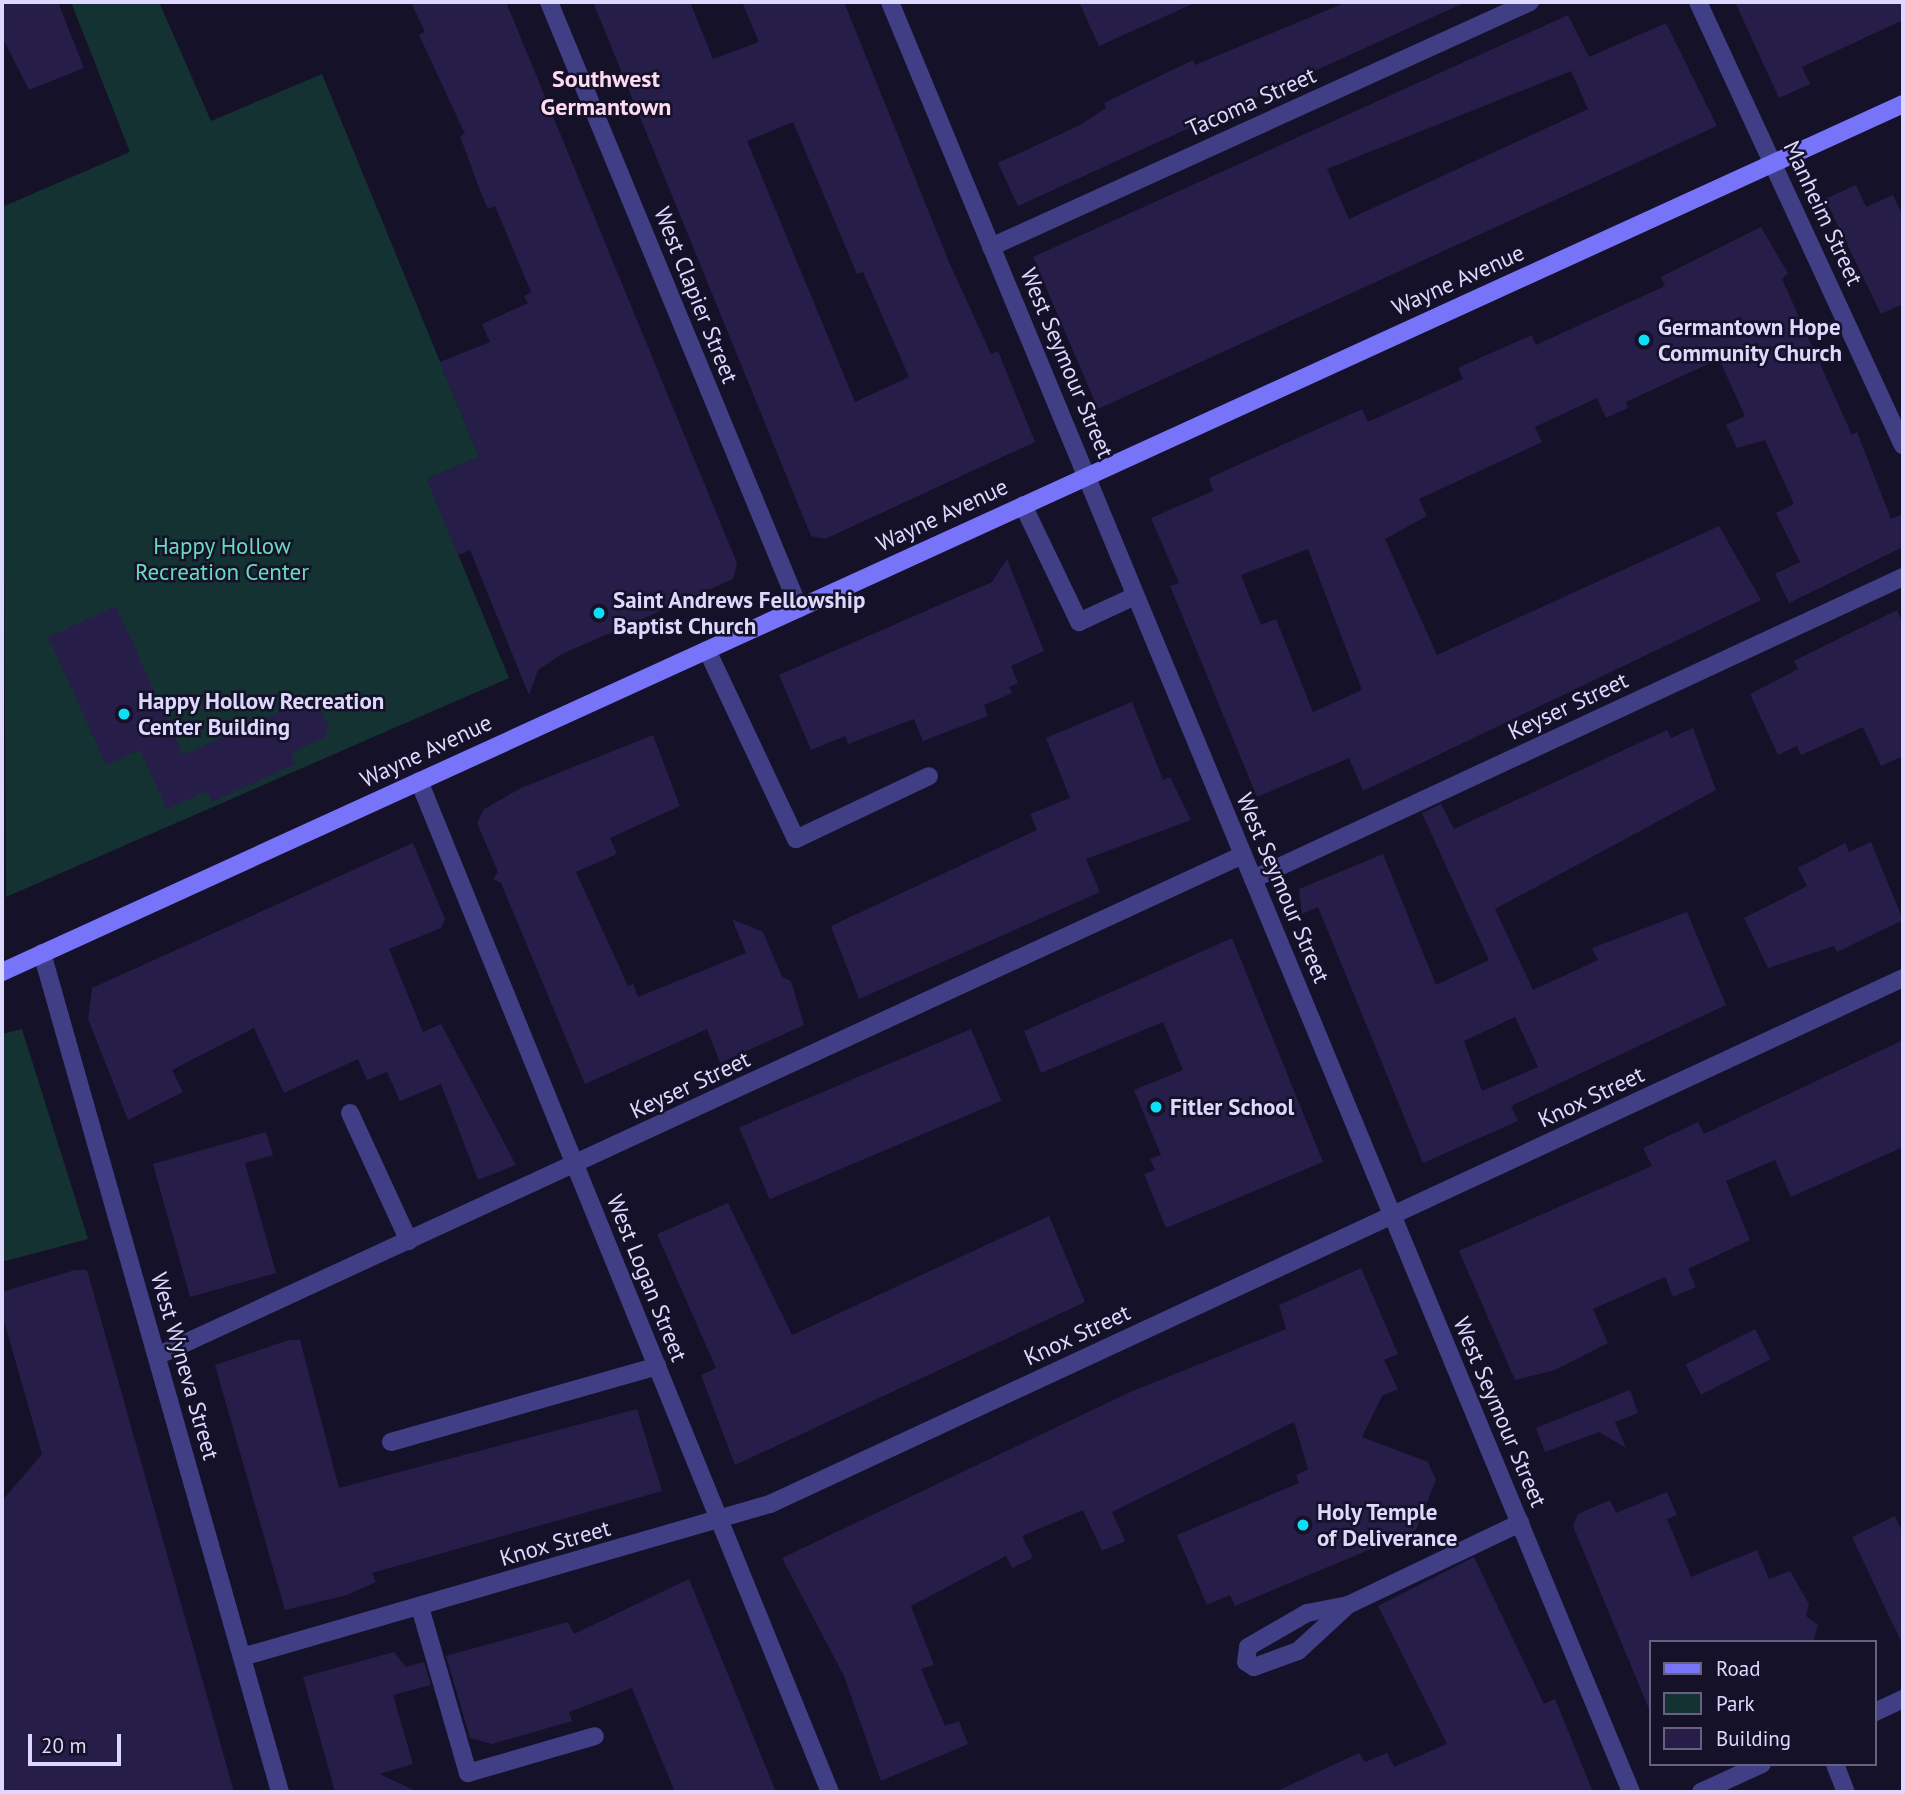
<!DOCTYPE html>
<style>
body{margin:0}
#map{position:relative;width:1905px;height:1794px;overflow:hidden;background:#151128;font-family:"PT Sans",sans-serif}
div>[style]{position:absolute}
.green>*{inset:0;background:#143231}
.building>*{inset:0;background:#261e48;transform-origin:0 0}
.service>*{height:18px;margin:-9px;padding:0 9px;transform-origin:9px;border-radius:9px;background:#403e85}
.minor>*{height:18px;margin:-9px;padding:0 9px;transform-origin:9px;border-radius:9px;background:#403e85}
.secondary>*{height:18px;margin:-9px;padding:0 9px;transform-origin:9px;border-radius:9px;background:#7774fa}
.dots>*{width:19px;height:19px;translate:-50% -50%;box-sizing:border-box;border:4px solid #151128;border-radius:50%}
span{translate:-50% -50%;white-space:nowrap;text-align:center;line-height:1.15;-webkit-text-stroke:5px #151128;paint-order:stroke}
.street-label{font-size:23px;color:#ddd9fe}
.poi-label{font-size:23px;color:#ddd9fe;font-weight:700}
.left{translate:0 -50%;text-align:left}
.park-label{font-size:23px;color:#66dcbf}
.neighbourhood-label{font-size:24px;color:#fedbf1;font-weight:700}
.frame{position:absolute;inset:0;border:4px solid #ddd9fe;pointer-events:none}
.legend{position:absolute;left:1649px;top:1640px;width:228px;height:126px;box-sizing:border-box;background:#151128;border:2px solid #65617e;margin:0;padding:9px 12px;list-style:none;font-size:21px;color:#ddd9fe}
.legend li{display:flex;align-items:center;gap:14px;height:35px}
.legend b{width:35px;border:2px solid #65617e}
.scale{position:absolute;left:28px;top:1734px;width:93px;height:32px;box-sizing:border-box;border:4px solid #ddd9fe;border-top:0;padding-left:9px;font-size:21px;line-height:24px;white-space:nowrap;color:#ddd9fe;-webkit-text-stroke:5px #151128;paint-order:stroke}
</style>
<div id="map">
<div class="green">
<i style="clip-path:polygon(71px 2px,159px 2px,211px 121px,322px 74px,479px 457px,427px 479px,509px 678px,6px 897px,2px 207px,130px 152px)"></i>
<i style="clip-path:polygon(22px 1029px,88px 1239px,2px 1262px,2px 1034px)"></i>
</div>
<div class="building">
<i style="clip-path:polygon(2px 2px,58px 2px,84px 68px,29px 90px,2px 37px)"></i>
<i style="clip-path:polygon(411px 2px,506px 2px,737px 563px,733px 579px,562px 654px,538px 670px,529px 695px,470px 550px,458px 555px,427px 479px,479px 457px,440px 362px,490px 342px,482px 324px,528px 303px,524px 296px,531px 292px,495px 206px,488px 209px,481px 193px,460px 136px,465px 134px,419px 35px,425px 32px)"></i>
<i style="clip-path:polygon(evenodd,593px 2px,690px 2px,713px 59px,759px 42px,742px 2px,844px 2px,949px 262px,991px 354px,998px 351px,1035px 442px,825px 539px,811px 536px,593px 2px,793px 122px,857px 274px,863px 272px,909px 377px,855px 402px,747px 141px,793px 122px)"></i>
<i style="clip-path:polygon(1079px 2px,1197px 2px,1099px 46px)"></i>
<i style="clip-path:polygon(1347px 2px,1466px 2px,1018px 206px,998px 163px,1080px 125px,1106px 108px,1104px 103px,1193px 60px,1195px 65px)"></i>
<i style="clip-path:polygon(1735px 2px,1903px 2px,1903px 20px,1802px 67px,1810px 84px,1779px 98px)"></i>
<i style="clip-path:polygon(evenodd,1568px 15px,1589px 57px,1666px 23px,1717px 126px,1098px 409px,1033px 257px,1568px 15px,1571px 71px,1588px 109px,1349px 219px,1327px 169px,1571px 71px)"></i>
<i style="clip-path:polygon(1856px 185px,1866px 207px,1893px 195px,1903px 217px,1903px 304px,1881px 314px,1825px 199px)"></i>
<i style="clip-path:polygon(evenodd,1761px 227px,1788px 273px,1782px 279px,1852px 435px,1857px 432px,1891px 519px,1903px 514px,1903px 547px,1789px 603px,1775px 574px,1800px 562px,1776px 513px,1794px 504px,1765px 440px,1737px 448px,1726px 425px,1745px 416px,1719px 359px,1626px 402px,1628px 408px,1606px 418px,1597px 398px,1535px 427px,1542px 442px,1419px 499px,1427px 516px,1385px 539px,1437px 655px,1719px 526px,1761px 600px,1363px 791px,1349px 758px,1257px 797px,1170px 586px,1179px 583px,1151px 518px,1213px 491px,1209px 478px,1362px 409px,1368px 422px,1463px 379px,1458px 368px,1484px 356px,1532px 335px,1536px 345px,1665px 286px,1661px 277px,1761px 227px,1308px 549px,1362px 690px,1313px 712px,1276px 619px,1261px 625px,1241px 575px,1308px 549px)"></i>
<i style="clip-path:polygon(1007px 559px,1044px 651px,1011px 666px,1018px 683px,1009px 687px,1012px 693px,984px 705px,988px 716px,923px 741px,914px 719px,848px 744px,845px 736px,811px 750px,779px 675px,992px 582px)"></i>
<i style="clip-path:polygon(116px 606px,183px 755px,314px 696px,329px 727px,325px 737px,291px 753px,296px 764px,212px 802px,207px 791px,167px 809px,140px 750px,106px 765px,48px 637px)"></i>
<i style="clip-path:polygon(1897px 610px,1903px 623px,1903px 756px,1881px 766px,1863px 727px,1801px 755px,1797px 746px,1778px 755px,1750px 694px,1798px 669px,1794px 661px)"></i>
<i style="clip-path:polygon(1132px 702px,1163px 780px,1170px 777px,1191px 820px,1086px 859px,1100px 892px,859px 999px,831px 926px,1037px 830px,1030px 814px,1070px 798px,1046px 738px)"></i>
<i style="clip-path:polygon(evenodd,1693px 728px,1716px 790px,1495px 909px,1533px 990px,1598px 960px,1592px 948px,1687px 912px,1726px 1005px,1511px 1106px,1518px 1121px,1423px 1163px,1318px 907px,1302px 914px,1299px 889px,1383px 854px,1436px 985px,1489px 960px,1422px 813px,1441px 804px,1454px 829px,1667px 730px,1671px 738px,1693px 728px,1515px 1017px,1538px 1067px,1482px 1091px,1464px 1041px,1515px 1017px)"></i>
<i style="clip-path:polygon(653px 735px,680px 806px,610px 838px,617px 854px,576px 872px,628px 986px,633px 984px,638px 997px,746px 953px,732px 919px,763px 932px,782px 977px,791px 981px,804px 1025px,720px 1063px,707px 1029px,585px 1084px,501px 883px,493px 879px,498px 872px,477px 823px,484px 809px,521px 788px)"></i>
<i style="clip-path:polygon(1871px 842px,1903px 920px,1837px 952px,1834px 946px,1768px 968px,1744px 918px,1807px 886px,1798px 868px,1845px 843px,1849px 852px)"></i>
<i style="clip-path:polygon(413px 843px,445px 919px,441px 928px,389px 949px,423px 1032px,441px 1024px,516px 1165px,478px 1180px,441px 1084px,400px 1101px,387px 1072px,367px 1080px,358px 1059px,284px 1093px,254px 1028px,172px 1070px,183px 1092px,128px 1120px,88px 1019px,92px 988px)"></i>
<i style="clip-path:polygon(1232px 938px,1323px 1162px,1166px 1228px,1144px 1174px,1155px 1170px,1150px 1159px,1161px 1155px,1134px 1090px,1183px 1070px,1163px 1022px,1041px 1073px,1024px 1031px)"></i>
<i style="left:971px;top:1029px;width:78px;height:252px;rotate:67deg"></i>
<i style="clip-path:polygon(1903px 1040px,1903px 1147px,1791px 1197px,1775px 1160px,1726px 1181px,1750px 1240px,1688px 1269px,1696px 1287px,1673px 1297px,1665px 1277px,1593px 1309px,1608px 1343px,1555px 1370px,1515px 1380px,1459px 1251px,1652px 1166px,1643px 1148px,1698px 1122px,1704px 1134px)"></i>
<i style="clip-path:polygon(266px 1132px,273px 1155px,245px 1163px,276px 1273px,190px 1297px,153px 1164px)"></i>
<i style="clip-path:polygon(728px 1203px,792px 1335px,1049px 1216px,1085px 1302px,735px 1465px,701px 1375px,716px 1368px,657px 1234px)"></i>
<i style="clip-path:polygon(1361px 1268px,1398px 1354px,1384px 1360px,1398px 1389px,1382px 1396px,1362px 1437px,1428px 1462px,1436px 1480px,1416px 1530px,1235px 1606px,1230px 1595px,1207px 1605px,1177px 1535px,1299px 1483px,1296px 1475px,1308px 1469px,1294px 1422px,1112px 1512px,1125px 1541px,1102px 1551px,1083px 1510px,1022px 1536px,1033px 1558px,1012px 1568px,1006px 1556px,911px 1606px,934px 1665px,921px 1669px,945px 1726px,959px 1721px,968px 1744px,881px 1781px,844px 1676px,782px 1558px,1128px 1393px,1286px 1329px,1279px 1305px)"></i>
<i style="clip-path:polygon(75px 1270px,87px 1270px,234px 1792px,2px 1792px,2px 1501px,42px 1454px,2px 1314px,2px 1292px)"></i>
<i style="left:1755px;top:1329px;width:34px;height:78px;rotate:63deg"></i>
<i style="clip-path:polygon(289px 1340px,300px 1340px,339px 1488px,637px 1409px,662px 1491px,372px 1573px,376px 1582px,347px 1595px,285px 1610px,215px 1365px)"></i>
<i style="clip-path:polygon(1630px 1390px,1638px 1413px,1615px 1422px,1626px 1448px,1599px 1432px,1545px 1452px,1536px 1428px)"></i>
<i style="clip-path:polygon(1667px 1492px,1677px 1515px,1667px 1519px,1691px 1577px,1757px 1550px,1769px 1579px,1790px 1571px,1809px 1604px,1806px 1616px,1818px 1625px,1813px 1642px,1651px 1642px,1649px 1709px,1573px 1526px,1578px 1514px,1610px 1500px,1616px 1513px)"></i>
<i style="clip-path:polygon(1895px 1516px,1903px 1534px,1903px 1646px,1852px 1537px)"></i>
<i style="clip-path:polygon(1474px 1557px,1544px 1704px,1555px 1699px,1593px 1792px,1275px 1792px,1359px 1753px,1365px 1762px,1387px 1753px,1394px 1767px,1447px 1744px,1378px 1606px)"></i>
<i style="clip-path:polygon(689px 1579px,776px 1792px,675px 1792px,632px 1688px,569px 1712px,572px 1721px,492px 1744px,470px 1738px,446px 1656px,568px 1622px,574px 1634px)"></i>
<i style="clip-path:polygon(394px 1652px,406px 1667px,424px 1662px,431px 1685px,393px 1695px,413px 1764px,379px 1774px,418px 1792px,335px 1792px,303px 1677px)"></i>
</div>
<div class="service">
<i style="left:1023px;top:505px;width:130px;rotate:64.4deg"></i>
<i style="left:1079px;top:622px;width:62px;rotate:-24.9deg"></i>
<i style="left:707px;top:650px;width:209px;rotate:64.8deg"></i>
<i style="left:796px;top:839px;width:147px;rotate:-25.3deg"></i>
<i style="left:350px;top:1113px;width:141px;rotate:65.3deg"></i>
<i style="left:391px;top:1442px;width:277px;rotate:-15.9deg"></i>
<i style="left:1348px;top:1605px;width:68px;rotate:137.4deg"></i>
<i style="left:1298px;top:1651px;width:47px;rotate:160deg"></i>
<i style="left:1254px;top:1667px;width:9px;rotate:-148deg"></i>
<i style="left:1246px;top:1662px;width:15px;rotate:-82deg"></i>
<i style="left:1248px;top:1647px;width:68px;rotate:-30deg"></i>
<i style="left:1307px;top:1613px;width:42px;rotate:-11deg"></i>
<i style="left:1348px;top:1605px;width:191px;rotate:-25.5deg"></i>
<i style="left:420px;top:1607px;width:173px;rotate:73.9deg"></i>
<i style="left:468px;top:1773px;width:132px;rotate:-16.2deg"></i>
</div>
<div class="minor">
<i style="left:549px;top:2px;width:656px;rotate:67.58deg"></i>
<i style="left:890px;top:2px;width:1937px;rotate:67.51deg"></i>
<i style="left:1698px;top:2px;width:488px;rotate:65.2deg"></i>
<i style="left:991px;top:247px;width:592px;rotate:-24.44deg"></i>
<i style="left:419px;top:781px;width:1091px;rotate:67.88deg"></i>
<i style="left:1253px;top:879px;width:717px;rotate:-24.92deg"></i>
<i style="left:42px;top:953px;width:872px;rotate:74.16deg"></i>
<i style="left:157px;top:1356px;width:1196px;rotate:-24.77deg"></i>
<i style="left:242px;top:1657px;width:550px;rotate:-16.16deg"></i>
<i style="left:770px;top:1504px;width:1249px;rotate:-24.9deg"></i>
<i style="left:1875px;top:1712px;width:31px;rotate:-25deg"></i>
<i style="left:1835px;top:1764px;width:30px;rotate:69deg"></i>
<i style="left:1701px;top:1792px;width:67px;rotate:-24.7deg"></i>
</div>
<div class="secondary">
<i style="left:2px;top:972px;width:2090px;rotate:-24.54deg"></i>
</div>
<div class="dots">
<i style="left:1644px;top:340px;background:#0cdff6"></i>
<i style="left:599px;top:613px;background:#0cdff6"></i>
<i style="left:124px;top:714px;background:#0cdff6"></i>
<i style="left:1156px;top:1107px;background:#0cdff6"></i>
<i style="left:1303px;top:1525px;background:#0cdff6"></i>
</div>
<div class="street-label">
<span style="left:1251px;top:102px;rotate:-24deg">Tacoma Street</span>
<span style="left:1823px;top:213px;rotate:65deg">Manheim Street</span>
<span style="left:1458px;top:280px;rotate:-24deg">Wayne Avenue</span>
<span style="left:696px;top:295px;rotate:68deg">West Clapier Street</span>
<span style="left:1067px;top:363px;rotate:67deg">West Seymour Street</span>
<span style="left:942px;top:515px;rotate:-25deg">Wayne Avenue</span>
<span style="left:1568px;top:706px;rotate:-25deg">Keyser Street</span>
<span style="left:426px;top:751px;rotate:-25deg">Wayne Avenue</span>
<span style="left:1283px;top:888px;rotate:67deg">West Seymour Street</span>
<span style="left:690px;top:1085px;rotate:-25deg">Keyser Street</span>
<span style="left:1591px;top:1097px;rotate:-25deg">Knox Street</span>
<span style="left:647px;top:1278px;rotate:68deg">West Logan Street</span>
<span style="left:1077px;top:1335px;rotate:-25deg">Knox Street</span>
<span style="left:185px;top:1366px;rotate:74deg">West Wyneva Street</span>
<span style="left:1500px;top:1412px;rotate:67deg">West Seymour Street</span>
<span style="left:555px;top:1543px;rotate:-16deg">Knox Street</span>
</div>
<div class="poi-label">
<span class="left" style="left:1658px;top:340px">Germantown Hope<br>Community Church</span>
<span class="left" style="left:613px;top:613px">Saint Andrews Fellowship<br>Baptist Church</span>
<span class="left" style="left:138px;top:714px">Happy Hollow Recreation<br>Center Building</span>
<span class="left" style="left:1170px;top:1107px">Fitler School</span>
<span class="left" style="left:1317px;top:1525px">Holy Temple<br>of Deliverance</span>
</div>
<div class="park-label">
<span style="left:222px;top:559px">Happy Hollow<br>Recreation Center</span>
</div>
<div class="neighbourhood-label">
<span style="left:606px;top:93px">Southwest<br>Germantown</span>
</div>
<div class="frame"></div>
<ul class="legend">
<li><b style="height:9px;background:#7774fa"></b>Road</li>
<li><b style="height:19px;background:#143231"></b>Park</li>
<li><b style="height:19px;background:#261e48"></b>Building</li>
</ul>
<div class="scale">20 m</div>
</div>
